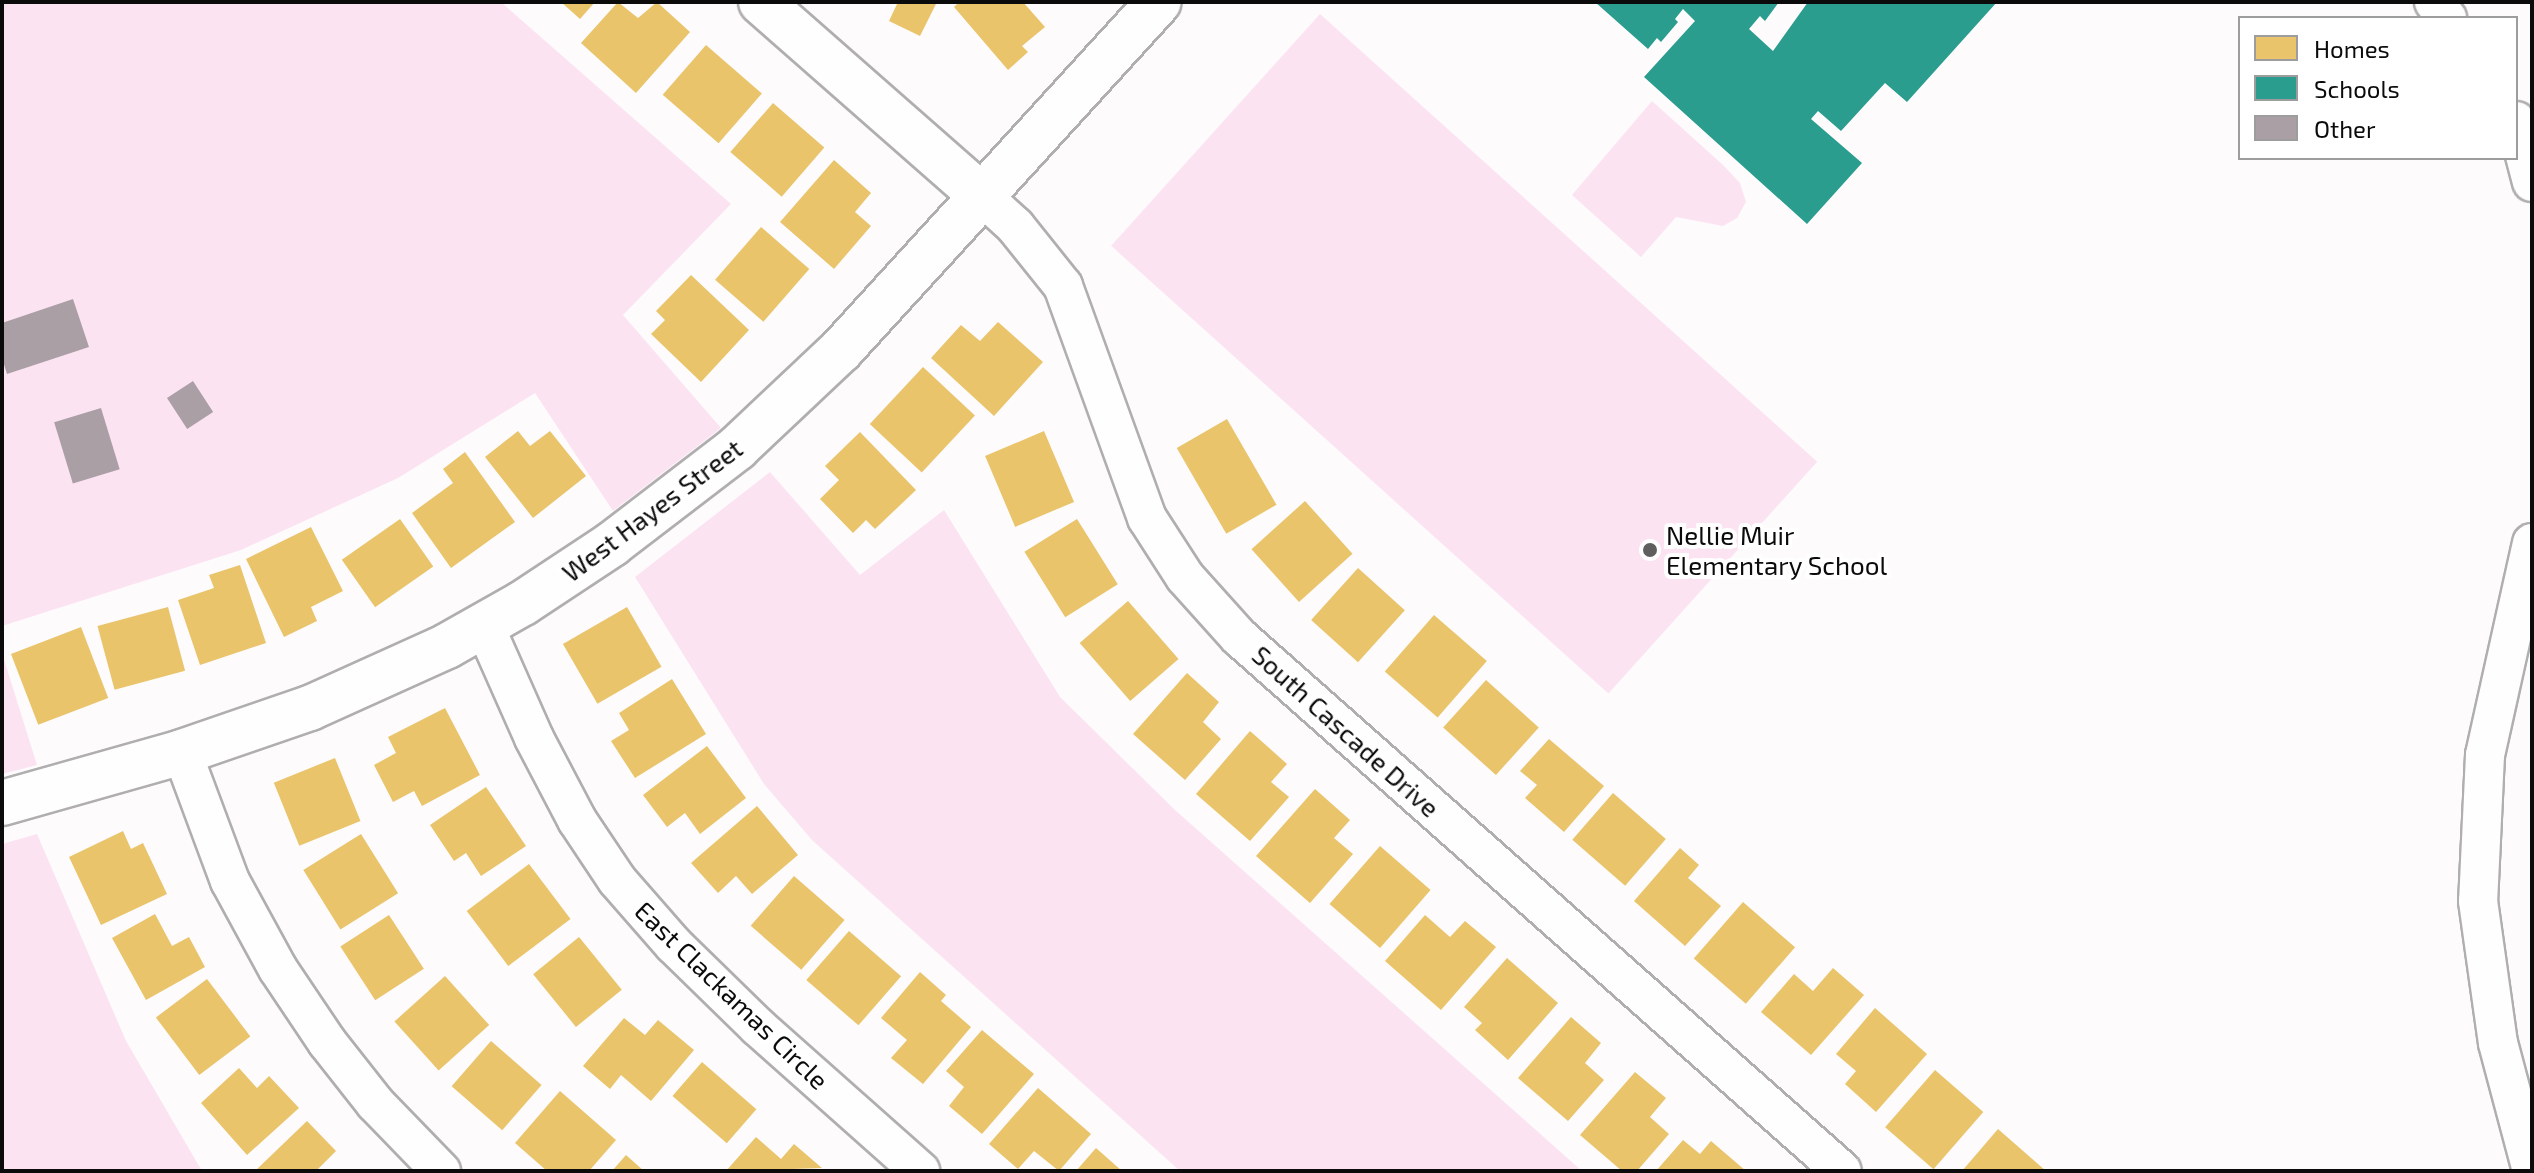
<!DOCTYPE html>
<style>
body{margin:0}
#map{position:relative;width:2534px;height:1173px;overflow:hidden;background:#fdfbfc;font-family:"Exo 2",sans-serif}
div>[style]{position:absolute}
.green>*{inset:0;background:#fce3f2;transform-origin:0 0}
.homes>*{inset:0;background:#e9c46a;transform-origin:0 0}
.schools>*{inset:0;background:#2a9d8f}
.building>*{inset:0;background:#ab9fa6;transform-origin:0 0}
.roads{filter:drop-shadow(2px 0 #b0aeaf) drop-shadow(-2px 0 #b0aeaf) drop-shadow(0 2px #b0aeaf) drop-shadow(0 -2px #b0aeaf)}
.minor>*{height:38px;margin:-19px;padding:0 19px;transform-origin:19px;border-radius:19px;background:#fffeff}
.tertiary>*{height:44px;margin:-22px;padding:0 22px;transform-origin:22px;border-radius:22px;background:#fffeff}
.dots>*{width:22px;height:22px;translate:-50% -50%;box-sizing:border-box;border:4px solid #fff;border-radius:50%}
span{translate:-50% -50%;white-space:nowrap;text-align:center;line-height:1.15;-webkit-text-stroke:8px #fff;paint-order:stroke}
.street-label{font-size:26px;color:#0c0b0b}
.poi-label{font-size:26px;color:#0c0b0b}
.left{translate:0 -50%;text-align:left}
.frame{position:absolute;inset:0;border:4px solid #0c0b0b;pointer-events:none}
.legend{position:absolute;left:2238px;top:16px;width:280px;height:144px;box-sizing:border-box;background:#fff;border:2px solid #9e9d9d;margin:0;padding:10px 14px;list-style:none;font-size:24px;color:#0c0b0b}
.legend li{display:flex;align-items:center;gap:16px;height:40px}
.legend b{width:40px;border:2px solid #9e9d9d}
</style>
<div id="map">
<div class="green">
<i style="clip-path:polygon(2px 2px,501px 2px,731px 204px,623px 315px,721px 428px,613px 511px,535px 393px,398px 478px,241px 550px,2px 626px)"></i>
<i style="left:1320px;top:14px;width:669px;height:312px;rotate:42deg"></i>
<i style="clip-path:polygon(1652px 101px,1723px 165px,1740px 183px,1746px 202px,1737px 218px,1723px 226px,1676px 217px,1641px 257px,1572px 195px)"></i>
<i style="clip-path:polygon(770px 472px,860px 575px,944px 510px,1060px 697px,1175px 810px,1582px 1171px,1180px 1171px,812px 840px,764px 784px,635px 577px)"></i>
<i style="clip-path:polygon(2px 653px,37px 765px,2px 774px)"></i>
<i style="clip-path:polygon(37px 834px,126px 1041px,202px 1171px,2px 1171px,2px 844px)"></i>
</div>
<div class="homes">
<i style="clip-path:polygon(561px 2px,595px 2px,580px 19px)"></i>
<i style="clip-path:polygon(618px 2px,638px 18px,657px 2px,690px 32px,636px 93px,581px 43px)"></i>
<i style="clip-path:polygon(898px 2px,937px 2px,920px 36px,889px 21px)"></i>
<i style="clip-path:polygon(959px 2px,1023px 2px,1045px 27px,1022px 46px,1028px 52px,1008px 70px,954px 7px)"></i>
<i style="left:706px;top:45px;width:74px;height:66px;rotate:41deg"></i>
<i style="left:773px;top:103px;width:68px;height:65px;rotate:41deg"></i>
<i style="clip-path:polygon(834px 160px,871px 193px,855px 212px,871px 226px,834px 269px,780px 222px)"></i>
<i style="left:761px;top:227px;width:64px;height:70px;rotate:41deg"></i>
<i style="clip-path:polygon(691px 275px,749px 330px,701px 382px,651px 334px,665px 320px,656px 311px)"></i>
<i style="clip-path:polygon(998px 322px,1043px 362px,994px 416px,931px 358px,961px 325px,980px 341px)"></i>
<i style="left:923px;top:367px;width:71px;height:78px;rotate:43deg"></i>
<i style="left:1227px;top:419px;width:99px;height:58px;rotate:60deg"></i>
<i style="clip-path:polygon(518px 431px,530px 446px,550px 431px,586px 476px,533px 518px,485px 457px)"></i>
<i style="left:1044px;top:431px;width:77px;height:64px;rotate:67deg"></i>
<i style="clip-path:polygon(860px 432px,916px 490px,875px 529px,866px 520px,853px 533px,820px 499px,839px 480px,825px 466px)"></i>
<i style="clip-path:polygon(465px 452px,515px 522px,451px 568px,412px 513px,453px 483px,443px 469px)"></i>
<i style="left:1305px;top:501px;width:71px;height:72px;rotate:48deg"></i>
<i style="left:400px;top:519px;width:58px;height:71px;rotate:55deg"></i>
<i style="left:1077px;top:519px;width:77px;height:62px;rotate:58deg"></i>
<i style="clip-path:polygon(311px 527px,343px 591px,311px 607px,317px 621px,284px 637px,246px 559px)"></i>
<i style="clip-path:polygon(240px 565px,266px 643px,200px 665px,178px 600px,214px 588px,209px 575px)"></i>
<i style="left:1358px;top:568px;width:63px;height:70px;rotate:42deg"></i>
<i style="left:1128px;top:601px;width:77px;height:64px;rotate:49deg"></i>
<i style="left:168px;top:607px;width:66px;height:73px;rotate:75deg"></i>
<i style="left:627px;top:607px;width:69px;height:74px;rotate:60deg"></i>
<i style="left:1434px;top:615px;width:70px;height:75px;rotate:41deg"></i>
<i style="left:81px;top:627px;width:76px;height:75px;rotate:69deg"></i>
<i style="clip-path:polygon(1187px 673px,1219px 702px,1203px 722px,1221px 739px,1185px 780px,1133px 734px)"></i>
<i style="clip-path:polygon(672px 679px,706px 734px,635px 778px,611px 741px,629px 730px,619px 713px)"></i>
<i style="left:1486px;top:680px;width:71px;height:64px;rotate:42deg"></i>
<i style="clip-path:polygon(445px 708px,480px 775px,422px 806px,414px 791px,393px 802px,374px 765px,396px 753px,388px 737px)"></i>
<i style="clip-path:polygon(1250px 731px,1287px 764px,1271px 782px,1289px 797px,1250px 841px,1196px 794px)"></i>
<i style="clip-path:polygon(1549px 739px,1604px 786px,1564px 832px,1525px 798px,1537px 785px,1520px 771px)"></i>
<i style="clip-path:polygon(707px 746px,746px 798px,700px 834px,685px 813px,667px 827px,643px 795px)"></i>
<i style="left:335px;top:758px;width:68px;height:66px;rotate:68deg"></i>
<i style="clip-path:polygon(486px 787px,526px 846px,481px 876px,466px 853px,454px 861px,430px 825px)"></i>
<i style="clip-path:polygon(1315px 789px,1350px 820px,1334px 838px,1353px 854px,1310px 903px,1256px 856px)"></i>
<i style="left:1613px;top:793px;width:70px;height:62px;rotate:41deg"></i>
<i style="clip-path:polygon(757px 806px,798px 855px,752px 894px,736px 876px,718px 893px,691px 863px)"></i>
<i style="clip-path:polygon(123px 831px,131px 849px,143px 843px,167px 894px,101px 925px,69px 857px)"></i>
<i style="left:361px;top:834px;width:70px;height:68px;rotate:58deg"></i>
<i style="left:1380px;top:846px;width:67px;height:77px;rotate:41deg"></i>
<i style="clip-path:polygon(1680px 848px,1699px 865px,1688px 878px,1721px 906px,1685px 946px,1634px 901px)"></i>
<i style="left:529px;top:864px;width:69px;height:78px;rotate:53deg"></i>
<i style="left:794px;top:876px;width:67px;height:66px;rotate:41deg"></i>
<i style="left:1743px;top:902px;width:69px;height:75px;rotate:41deg"></i>
<i style="clip-path:polygon(155px 914px,172px 946px,189px 937px,205px 967px,146px 1000px,112px 938px)"></i>
<i style="left:389px;top:915px;width:64px;height:58px;rotate:57deg"></i>
<i style="clip-path:polygon(1425px 915px,1450px 937px,1465px 921px,1496px 947px,1441px 1010px,1385px 961px)"></i>
<i style="left:849px;top:931px;width:69px;height:65px;rotate:41deg"></i>
<i style="left:579px;top:937px;width:68px;height:59px;rotate:51deg"></i>
<i style="clip-path:polygon(1507px 958px,1558px 1003px,1508px 1060px,1475px 1030px,1482px 1023px,1464px 1007px)"></i>
<i style="clip-path:polygon(1833px 968px,1864px 995px,1811px 1055px,1761px 1012px,1794px 974px,1813px 991px)"></i>
<i style="clip-path:polygon(920px 972px,946px 995px,941px 1001px,971px 1027px,923px 1084px,891px 1058px,907px 1040px,881px 1018px)"></i>
<i style="left:445px;top:976px;width:66px;height:68px;rotate:48deg"></i>
<i style="left:207px;top:979px;width:72px;height:64px;rotate:53deg"></i>
<i style="clip-path:polygon(1875px 1008px,1927px 1054px,1876px 1112px,1845px 1084px,1856px 1071px,1836px 1054px)"></i>
<i style="clip-path:polygon(1571px 1017px,1601px 1043px,1585px 1063px,1604px 1080px,1568px 1121px,1518px 1078px)"></i>
<i style="clip-path:polygon(624px 1018px,645px 1035px,658px 1020px,694px 1050px,651px 1101px,621px 1075px,610px 1089px,583px 1066px)"></i>
<i style="clip-path:polygon(982px 1030px,1034px 1074px,982px 1134px,949px 1106px,964px 1087px,946px 1071px)"></i>
<i style="left:491px;top:1041px;width:67px;height:60px;rotate:41deg"></i>
<i style="left:702px;top:1062px;width:72px;height:45px;rotate:41deg"></i>
<i style="clip-path:polygon(239px 1068px,257px 1088px,269px 1076px,299px 1108px,247px 1155px,201px 1103px)"></i>
<i style="left:1935px;top:1070px;width:64px;height:76px;rotate:41deg"></i>
<i style="clip-path:polygon(1635px 1072px,1666px 1098px,1650px 1117px,1669px 1134px,1637px 1171px,1622px 1171px,1580px 1135px)"></i>
<i style="clip-path:polygon(1038px 1088px,1091px 1134px,1059px 1171px,1034px 1151px,1018px 1169px,989px 1144px)"></i>
<i style="clip-path:polygon(560px 1091px,616px 1140px,589px 1171px,547px 1171px,515px 1143px)"></i>
<i style="clip-path:polygon(307px 1121px,336px 1151px,316px 1171px,255px 1171px)"></i>
<i style="clip-path:polygon(1998px 1129px,2046px 1171px,1962px 1171px)"></i>
<i style="clip-path:polygon(756px 1137px,781px 1159px,794px 1144px,822px 1168px,726px 1171px)"></i>
<i style="clip-path:polygon(1683px 1140px,1700px 1154px,1711px 1141px,1746px 1171px,1656px 1171px)"></i>
<i style="clip-path:polygon(1096px 1148px,1122px 1171px,1076px 1171px)"></i>
<i style="clip-path:polygon(626px 1155px,644px 1171px,612px 1171px)"></i>
</div>
<div class="schools">
<i style="clip-path:polygon(1595px 2px,1779px 2px,1765px 21px,1760px 16px,1749px 29px,1773px 51px,1808px 2px,1997px 2px,1907px 102px,1885px 83px,1841px 131px,1818px 111px,1811px 119px,1862px 163px,1807px 224px,1644px 77px,1695px 21px,1683px 9px,1675px 19px,1678px 22px,1661px 42px,1657px 38px,1648px 49px)"></i>
</div>
<div class="building">
<i style="clip-path:polygon(73px 299px,89px 347px,7px 374px,2px 358px,2px 323px)"></i>
<i style="left:193px;top:381px;width:37px;height:31px;rotate:57deg"></i>
<i style="left:101px;top:408px;width:64px;height:49px;rotate:73deg"></i>
</div>
<div class="roads">
<div class="minor">
<i style="left:2434px;top:2px;width:21px;rotate:51deg"></i>
<i style="left:2516px;top:121px;width:63px;rotate:75.3deg"></i>
<i style="left:982px;top:196px;width:45px;rotate:42.3deg"></i>
<i style="left:1015px;top:226px;width:77px;rotate:51.3deg"></i>
<i style="left:1063px;top:286px;width:247px;rotate:70.1deg"></i>
<i style="left:1147px;top:518px;width:70px;rotate:57.2deg"></i>
<i style="left:1185px;top:577px;width:81px;rotate:48deg"></i>
<i style="left:1239px;top:637px;width:805px;rotate:41.53deg"></i>
<i style="left:2532px;top:543px;width:217px;rotate:102.5deg"></i>
<i style="left:2485px;top:755px;width:146px;rotate:92.7deg"></i>
<i style="left:2478px;top:901px;width:143px;rotate:82deg"></i>
<i style="left:2498px;top:1043px;width:132px;rotate:75.1deg"></i>
<i style="left:484px;top:625px;width:124px;rotate:66.1deg"></i>
<i style="left:534px;top:738px;width:93px;rotate:62.3deg"></i>
<i style="left:577px;top:820px;width:72px;rotate:56.3deg"></i>
<i style="left:617px;top:880px;width:86px;rotate:48.8deg"></i>
<i style="left:674px;top:945px;width:117px;rotate:44.3deg"></i>
<i style="left:758px;top:1027px;width:217px;rotate:41.6deg"></i>
<i style="left:182px;top:752px;width:138px;rotate:69.6deg"></i>
<i style="left:230px;top:881px;width:100px;rotate:61.4deg"></i>
<i style="left:278px;top:969px;width:88px;rotate:56.1deg"></i>
<i style="left:327px;top:1042px;width:78px;rotate:51.8deg"></i>
<i style="left:375px;top:1103px;width:95px;rotate:45.9deg"></i>
</div>
<div class="tertiary">
<i style="left:761px;top:2px;width:294px;rotate:41.3deg"></i>
<i style="left:2px;top:803px;width:187px;rotate:-15.8deg"></i>
<i style="left:182px;top:752px;width:135px;rotate:-19deg"></i>
<i style="left:310px;top:708px;width:150px;rotate:-24.3deg"></i>
<i style="left:447px;top:646px;width:87px;rotate:-29.5deg"></i>
<i style="left:523px;top:603px;width:107px;rotate:-33.5deg"></i>
<i style="left:612px;top:544px;width:158px;rotate:-37.5deg"></i>
<i style="left:737px;top:448px;width:143px;rotate:-43.3deg"></i>
<i style="left:841px;top:350px;width:471px;rotate:-47.6deg"></i>
</div>
</div>
<div class="dots">
<i style="left:1650px;top:550px;background:#605f5f"></i>
</div>
<div class="street-label">
<span style="left:652px;top:510px;rotate:-37deg">West Hayes Street</span>
<span style="left:1346px;top:731px;rotate:42deg">South Cascade Drive</span>
<span style="left:732px;top:995px;rotate:44deg">East Clackamas Circle</span>
</div>
<div class="poi-label">
<span class="left" style="left:1666px;top:550px">Nellie Muir<br>Elementary School</span>
</div>
<div class="frame"></div>
<ul class="legend">
<li><b style="height:22px;background:#e9c46a"></b>Homes</li>
<li><b style="height:22px;background:#2a9d8f"></b>Schools</li>
<li><b style="height:22px;background:#ab9fa6"></b>Other</li>
</ul>
</div>
